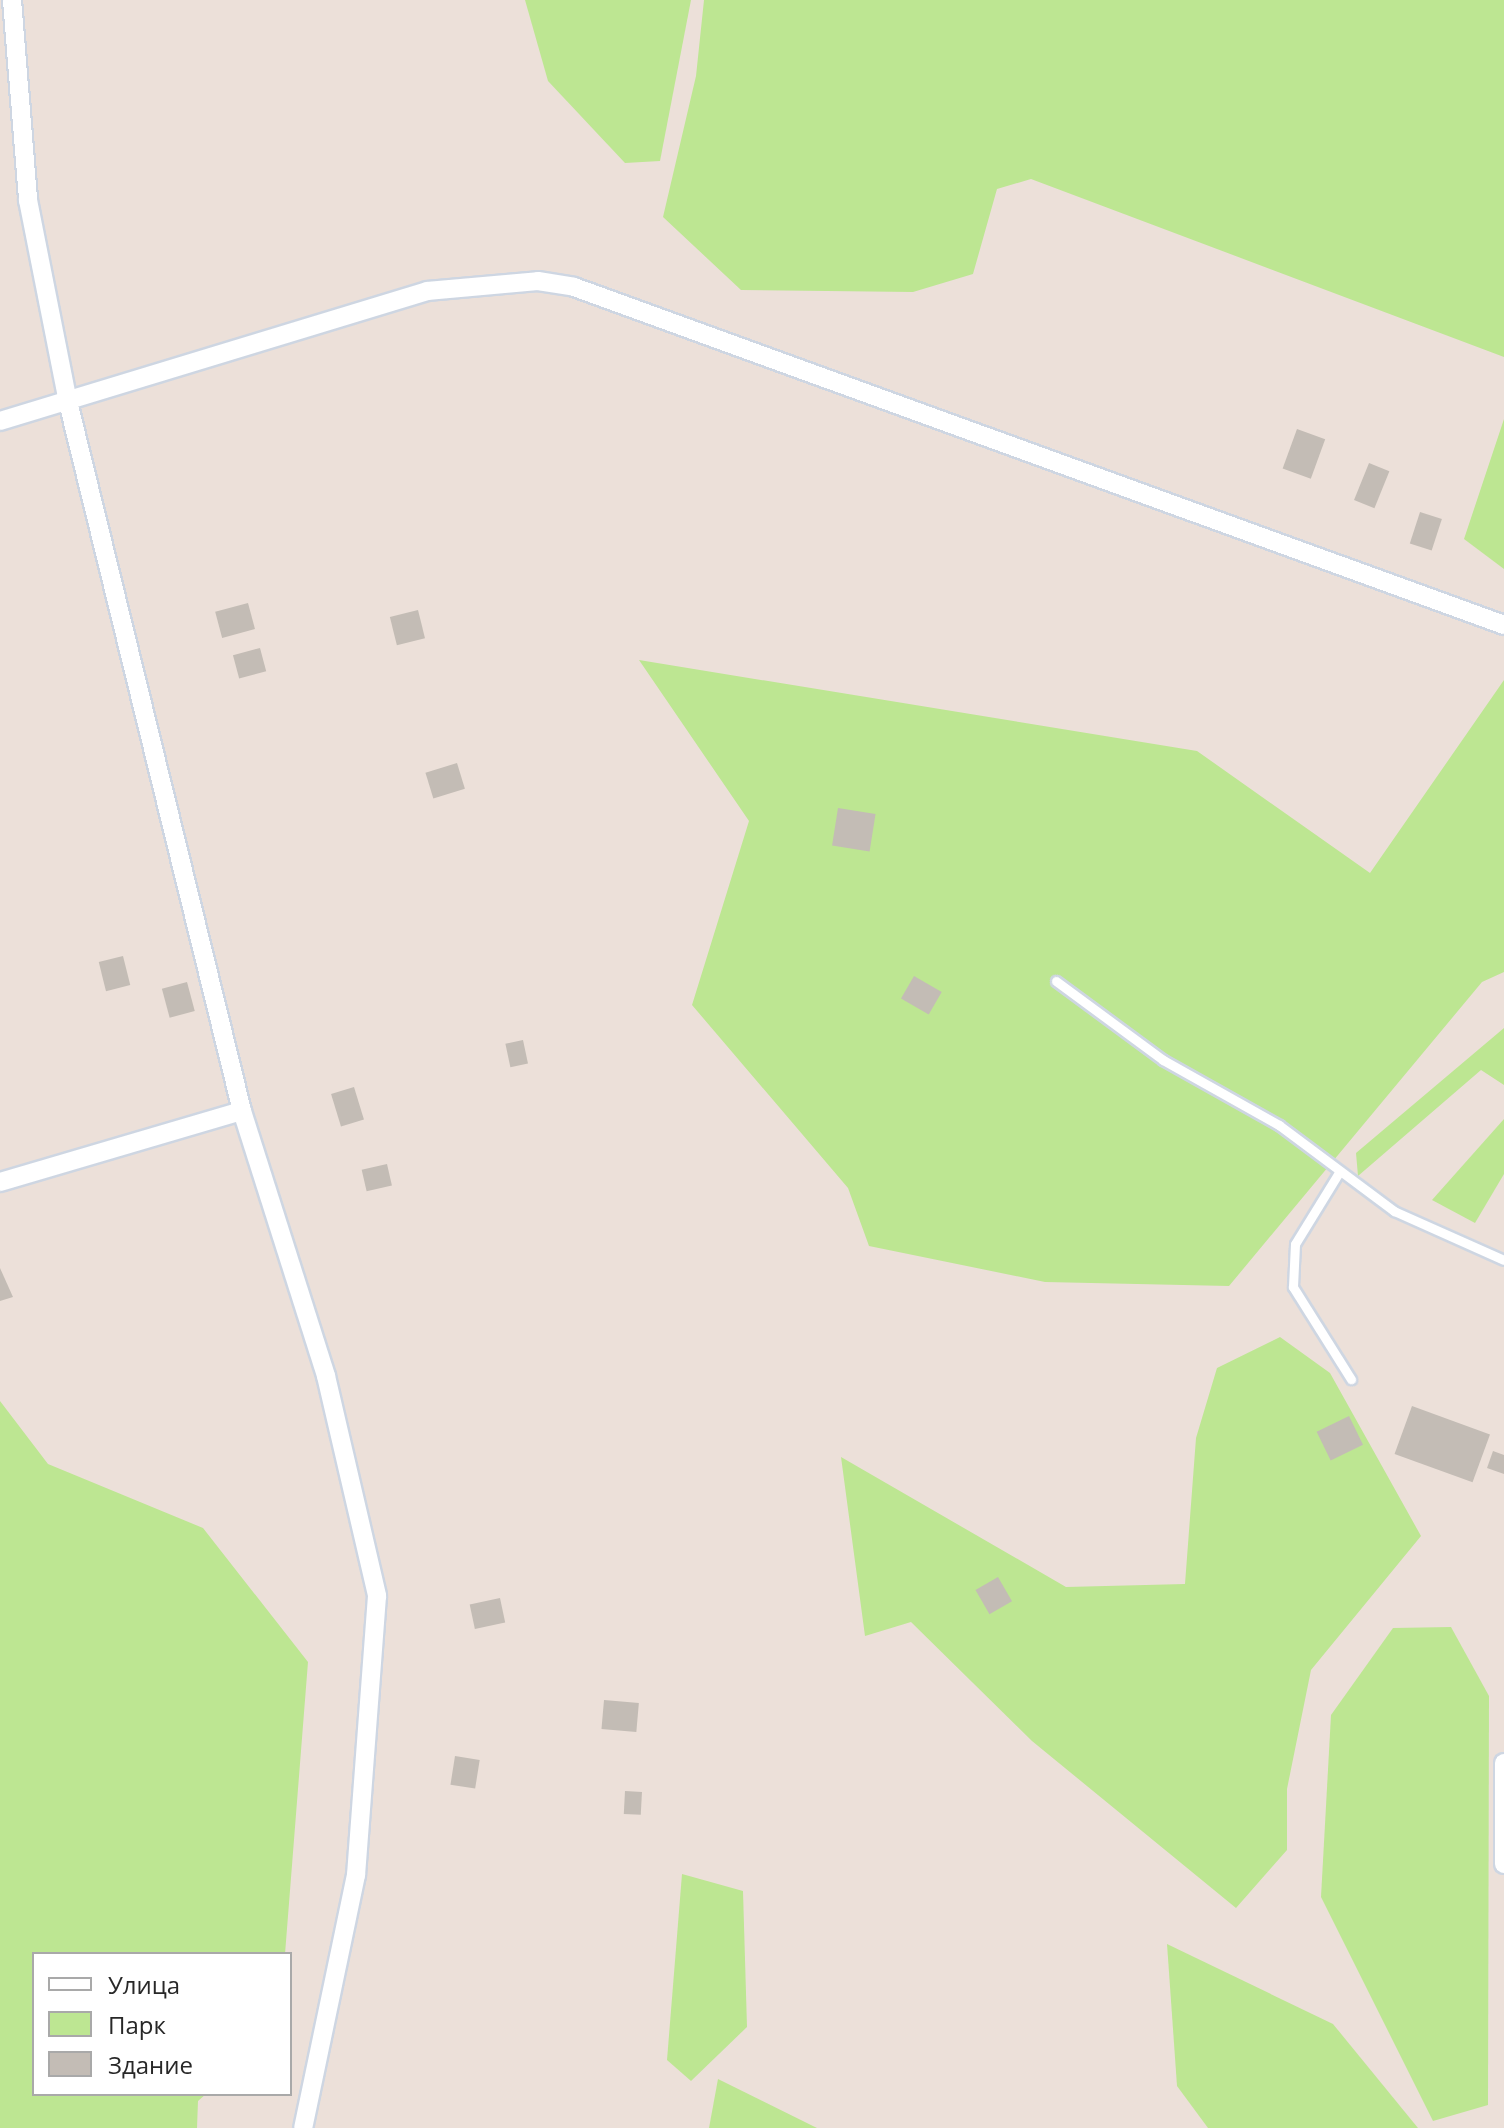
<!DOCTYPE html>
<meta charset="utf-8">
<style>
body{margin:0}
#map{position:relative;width:1504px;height:2128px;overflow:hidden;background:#ece0d9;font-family:"Open Sans",sans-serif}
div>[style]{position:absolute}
.green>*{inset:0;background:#bde692}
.building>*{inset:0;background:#c3bcb5;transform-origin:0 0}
.roads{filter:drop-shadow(2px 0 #ced6e2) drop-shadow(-2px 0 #ced6e2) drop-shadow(0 2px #ced6e2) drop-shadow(0 -2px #ced6e2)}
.service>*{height:9px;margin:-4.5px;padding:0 4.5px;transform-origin:4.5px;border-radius:4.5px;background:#fff}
.minor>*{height:18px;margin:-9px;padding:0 9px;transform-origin:9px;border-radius:9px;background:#fff}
span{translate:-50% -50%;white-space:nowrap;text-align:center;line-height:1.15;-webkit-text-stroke:7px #fff;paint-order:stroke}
.legend{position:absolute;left:32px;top:1952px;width:260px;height:144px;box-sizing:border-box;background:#fff;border:2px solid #a9a9a9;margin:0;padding:10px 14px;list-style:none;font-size:24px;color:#282828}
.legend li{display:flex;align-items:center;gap:16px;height:40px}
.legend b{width:40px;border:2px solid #a9a9a9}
</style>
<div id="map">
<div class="green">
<i style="clip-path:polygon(525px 0,691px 0,660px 161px,625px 163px,548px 81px)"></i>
<i style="clip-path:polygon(704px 0,1504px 0,1504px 357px,1031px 179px,997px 189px,973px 274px,913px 292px,741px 290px,663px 217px,696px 76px)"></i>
<i style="clip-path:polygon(1504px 419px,1504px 569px,1464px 539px)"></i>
<i style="clip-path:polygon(639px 660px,1197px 751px,1370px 873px,1504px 680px,1504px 972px,1482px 982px,1229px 1286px,1045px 1282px,869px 1246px,848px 1188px,692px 1005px,749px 821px)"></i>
<i style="clip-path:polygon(1504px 1028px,1504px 1085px,1481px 1070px,1358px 1176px,1356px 1153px)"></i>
<i style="clip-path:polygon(1504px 1119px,1504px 1174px,1475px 1223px,1432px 1200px)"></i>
<i style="clip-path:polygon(1280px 1337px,1330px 1373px,1421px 1536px,1311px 1670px,1287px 1789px,1287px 1850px,1236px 1908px,1032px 1741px,911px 1622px,865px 1636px,841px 1457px,1066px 1587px,1185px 1584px,1196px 1438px,1217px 1368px)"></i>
<i style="clip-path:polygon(0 1401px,48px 1464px,203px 1528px,308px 1662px,285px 1954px,34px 1954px,34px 2094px,206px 2094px,198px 2101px,197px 2128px,0 2128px)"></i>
<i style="clip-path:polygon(1451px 1627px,1489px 1696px,1488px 2105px,1433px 2121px,1321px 1897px,1331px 1715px,1393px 1628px)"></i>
<i style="clip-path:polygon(682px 1874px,743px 1891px,747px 2027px,691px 2081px,667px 2060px)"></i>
<i style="clip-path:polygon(1167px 1944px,1333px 2024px,1418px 2128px,1208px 2128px,1177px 2086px)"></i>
<i style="clip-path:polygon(718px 2079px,817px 2128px,709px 2128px)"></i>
</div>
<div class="building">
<i style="left:1297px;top:429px;width:30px;height:42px;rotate:20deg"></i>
<i style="left:1369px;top:463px;width:22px;height:40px;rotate:22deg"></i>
<i style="left:1420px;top:512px;width:23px;height:33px;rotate:18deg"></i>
<i style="left:248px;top:603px;width:27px;height:34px;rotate:75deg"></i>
<i style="left:418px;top:610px;width:29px;height:29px;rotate:76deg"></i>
<i style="left:260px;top:648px;width:24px;height:28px;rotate:75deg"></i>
<i style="left:457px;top:763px;width:27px;height:33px;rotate:73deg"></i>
<i style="left:838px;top:808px;width:38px;height:38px;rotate:9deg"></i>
<i style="left:123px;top:956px;width:30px;height:25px;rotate:76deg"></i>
<i style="left:914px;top:976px;width:32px;height:26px;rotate:30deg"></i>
<i style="left:187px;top:982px;width:30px;height:26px;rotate:75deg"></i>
<i style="left:523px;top:1040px;width:24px;height:18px;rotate:78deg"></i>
<i style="left:354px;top:1087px;width:34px;height:24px;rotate:73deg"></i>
<i style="left:387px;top:1164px;width:22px;height:26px;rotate:77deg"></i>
<i style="clip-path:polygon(0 1268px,13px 1297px,0 1301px)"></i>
<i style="left:1412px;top:1406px;width:83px;height:51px;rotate:20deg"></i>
<i style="left:1349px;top:1416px;width:32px;height:36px;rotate:64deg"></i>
<i style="clip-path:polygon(1493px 1451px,1504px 1455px,1504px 1474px,1487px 1468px)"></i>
<i style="left:998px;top:1577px;width:28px;height:26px;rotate:60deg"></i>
<i style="left:500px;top:1598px;width:25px;height:31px;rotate:78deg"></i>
<i style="left:604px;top:1700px;width:35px;height:29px;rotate:5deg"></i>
<i style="left:455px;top:1756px;width:25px;height:29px;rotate:9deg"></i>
<i style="left:625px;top:1791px;width:17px;height:23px;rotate:3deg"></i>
</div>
<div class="roads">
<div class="service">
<i style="left:1056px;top:981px;width:133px;rotate:36.4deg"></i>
<i style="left:1163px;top:1060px;width:133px;rotate:29.3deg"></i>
<i style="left:1279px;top:1125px;width:144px;rotate:36.8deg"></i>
<i style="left:1394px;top:1211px;width:120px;rotate:24deg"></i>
<i style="left:1338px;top:1174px;width:82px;rotate:121.6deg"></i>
<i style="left:1295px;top:1244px;width:43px;rotate:92.7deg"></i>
<i style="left:1293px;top:1287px;width:109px;rotate:57.8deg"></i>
</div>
<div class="minor">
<i style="left:12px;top:0;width:201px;rotate:85.4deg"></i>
<i style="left:28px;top:200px;width:206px;rotate:78.8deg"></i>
<i style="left:68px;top:402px;width:730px;rotate:76.21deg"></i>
<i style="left:242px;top:1111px;width:278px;rotate:72.4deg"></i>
<i style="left:326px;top:1376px;width:226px;rotate:76.9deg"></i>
<i style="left:377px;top:1596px;width:280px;rotate:94.3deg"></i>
<i style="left:356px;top:1875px;width:258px;rotate:101.8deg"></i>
<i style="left:0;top:421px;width:446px;rotate:-16.9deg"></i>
<i style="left:427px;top:291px;width:111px;rotate:-5.1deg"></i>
<i style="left:538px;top:281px;width:36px;rotate:9deg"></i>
<i style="left:574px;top:287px;width:990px;rotate:19.97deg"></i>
<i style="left:0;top:1182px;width:252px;rotate:-16.4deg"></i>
<i style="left:1504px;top:1763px;width:101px;rotate:90deg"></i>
</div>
</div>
<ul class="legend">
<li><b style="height:10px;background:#fff"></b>Улица</li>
<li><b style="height:22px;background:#bde692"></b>Парк</li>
<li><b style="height:22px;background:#c3bcb5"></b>Здание</li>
</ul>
</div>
